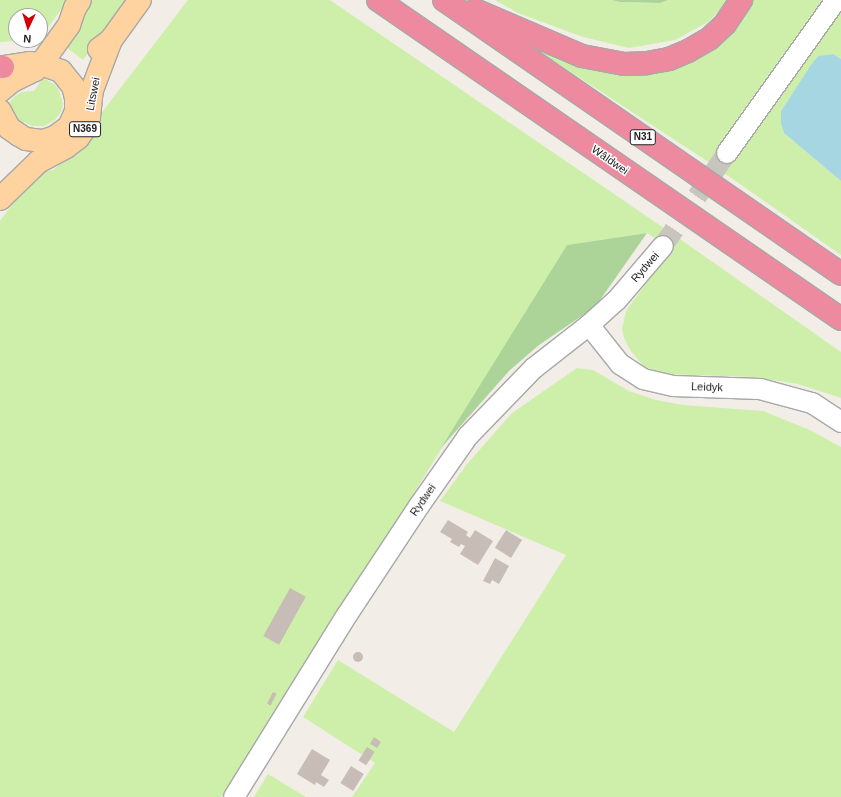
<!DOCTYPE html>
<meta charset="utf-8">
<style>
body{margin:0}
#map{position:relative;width:841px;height:797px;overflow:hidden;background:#f2eee7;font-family:Arial,sans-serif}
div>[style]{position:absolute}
.grass>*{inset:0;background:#ceefaa}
.forest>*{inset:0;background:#acd499}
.water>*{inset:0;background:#a5d6e2}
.building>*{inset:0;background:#c7bdb6;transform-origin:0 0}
.round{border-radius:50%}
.street-tunnel>*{height:20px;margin-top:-10px;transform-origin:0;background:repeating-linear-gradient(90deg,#c8c5bf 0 20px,transparent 0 30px)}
.roads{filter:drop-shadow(1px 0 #a8a8a8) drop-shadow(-1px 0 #a8a8a8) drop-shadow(0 1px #a8a8a8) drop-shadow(0 -1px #a8a8a8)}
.street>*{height:20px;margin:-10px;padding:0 10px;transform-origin:10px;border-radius:10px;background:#fff}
.primary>*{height:22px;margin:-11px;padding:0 11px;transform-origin:11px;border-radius:11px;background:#ffd39f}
.highway>*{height:22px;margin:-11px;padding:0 11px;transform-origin:11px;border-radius:11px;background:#ee8a9f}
span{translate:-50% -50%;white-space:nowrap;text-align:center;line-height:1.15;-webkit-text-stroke:3px #fff;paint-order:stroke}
.shield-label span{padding:1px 3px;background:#fff;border:1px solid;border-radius:3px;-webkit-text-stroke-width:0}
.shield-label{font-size:10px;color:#212121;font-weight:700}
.street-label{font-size:11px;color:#212121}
.north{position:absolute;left:8px;top:8px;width:40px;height:40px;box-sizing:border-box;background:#fff;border:1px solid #a6a6a6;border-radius:50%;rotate:184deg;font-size:11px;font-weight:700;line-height:16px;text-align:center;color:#212121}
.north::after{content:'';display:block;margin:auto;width:14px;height:18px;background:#d20006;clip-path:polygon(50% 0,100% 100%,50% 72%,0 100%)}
</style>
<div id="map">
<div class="grass">
<i style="clip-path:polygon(0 0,68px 0,41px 37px,40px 16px,16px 16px,16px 40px,25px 40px,2px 42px,0 42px)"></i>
<i style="clip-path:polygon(92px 0,126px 0,83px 60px,62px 44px)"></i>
<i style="clip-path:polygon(188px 0,330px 0,680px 239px,841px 352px,841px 398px,798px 384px,752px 377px,667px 374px,644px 367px,630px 350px,624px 338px,622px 329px,626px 311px,671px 249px,647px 233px,567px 245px,398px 519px,221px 797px,0 797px,0 221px,35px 173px,53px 170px,84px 143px,99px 116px)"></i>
<i style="clip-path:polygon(495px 0,612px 0,620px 2px,660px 3px,668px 0,729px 0,708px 22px,675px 40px,629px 48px,583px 37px,518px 13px)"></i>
<i style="clip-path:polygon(752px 0,822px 0,722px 140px,739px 152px,841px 6px,841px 59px,833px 54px,818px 56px,781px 111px,781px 124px,784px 133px,841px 181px,841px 255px,707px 161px,519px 38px,595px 63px,718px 42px)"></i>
<i style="clip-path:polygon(43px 78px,54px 84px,59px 90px,63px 104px,61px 112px,55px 120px,44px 126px,32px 126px,24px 122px,22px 125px,17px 120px,8px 104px,15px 96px,21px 92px,34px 91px)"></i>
<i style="clip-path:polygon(577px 368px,593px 370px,629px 391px,656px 400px,683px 405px,763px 411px,810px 430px,841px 447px,841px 797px,352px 797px,375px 763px,303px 717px,338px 660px,454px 732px,566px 555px,440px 501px,467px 464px,512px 413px)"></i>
<i style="clip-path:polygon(268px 774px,306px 797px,254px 797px)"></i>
</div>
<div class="forest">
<i style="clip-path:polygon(612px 0,668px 0,660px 3px,620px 2px)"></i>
<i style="clip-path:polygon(647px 233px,600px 300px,589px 311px,539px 345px,509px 371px,441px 448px,567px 245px)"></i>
</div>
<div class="water">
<i style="clip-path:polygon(833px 54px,841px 59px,841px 181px,784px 133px,781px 124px,781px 111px,811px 65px,818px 56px)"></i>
</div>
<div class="building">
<i style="clip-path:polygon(448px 520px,468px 532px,466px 535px,470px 538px,475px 530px,493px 541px,478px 565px,460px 554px,465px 546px,461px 544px,459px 547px,450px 542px,452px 539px,440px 532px)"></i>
<i style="left:506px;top:530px;width:19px;height:21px;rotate:32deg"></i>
<i style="clip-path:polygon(495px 558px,509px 566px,499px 584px,492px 580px,490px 584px,483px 581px)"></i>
<i style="left:290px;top:588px;width:18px;height:55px;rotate:29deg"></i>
<i class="round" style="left:353px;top:652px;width:10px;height:10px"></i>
<i style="left:273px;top:692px;width:4px;height:13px;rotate:27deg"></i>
<i style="clip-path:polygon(374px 737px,381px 742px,377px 748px,370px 744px)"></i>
<i style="left:367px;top:747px;width:9px;height:16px;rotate:32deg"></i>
<i style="clip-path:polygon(312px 749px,330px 760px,321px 775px,329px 780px,324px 787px,316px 782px,315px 785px,297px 774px)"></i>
<i style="left:351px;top:766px;width:15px;height:20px;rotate:32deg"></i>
</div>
<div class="street-tunnel">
<i style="left:663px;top:246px;width:113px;rotate:-55.5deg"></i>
</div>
<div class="roads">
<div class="street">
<i style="left:727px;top:153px;width:188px;rotate:-54.5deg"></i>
<i style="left:589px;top:325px;width:50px;rotate:51.5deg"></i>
<i style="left:620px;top:364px;width:27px;rotate:33deg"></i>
<i style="left:643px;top:379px;width:31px;rotate:13deg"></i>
<i style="left:673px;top:386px;width:87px;rotate:2deg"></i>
<i style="left:760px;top:389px;width:54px;rotate:15.1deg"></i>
<i style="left:812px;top:403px;width:35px;rotate:33deg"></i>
<i style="left:234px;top:797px;width:214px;rotate:-58.2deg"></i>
<i style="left:347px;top:615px;width:131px;rotate:-56.6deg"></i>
<i style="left:419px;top:506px;width:85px;rotate:-55deg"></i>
<i style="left:468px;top:436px;width:95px;rotate:-45.9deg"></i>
<i style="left:534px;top:368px;width:70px;rotate:-38deg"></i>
<i style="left:589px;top:325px;width:36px;rotate:-42deg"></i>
<i style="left:616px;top:301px;width:72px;rotate:-49.5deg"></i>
</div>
<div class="primary">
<i style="left:99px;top:49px;width:15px;rotate:-37deg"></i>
<i style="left:111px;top:40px;width:49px;rotate:-54.1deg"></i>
<i style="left:0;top:91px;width:16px;rotate:-40deg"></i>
<i style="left:12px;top:81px;width:25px;rotate:-26deg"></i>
<i style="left:35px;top:70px;width:8px;rotate:-45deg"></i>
<i style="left:41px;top:64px;width:48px;rotate:-54.3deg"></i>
<i style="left:69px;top:25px;width:18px;rotate:-71deg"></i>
<i style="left:75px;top:8px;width:9px;rotate:-58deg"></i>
<i style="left:0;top:111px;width:19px;rotate:62deg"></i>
<i style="left:9px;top:128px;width:12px;rotate:35deg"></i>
<i style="left:19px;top:135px;width:8px;rotate:30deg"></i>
<i style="left:26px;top:139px;width:17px;rotate:7deg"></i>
<i style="left:43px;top:141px;width:13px;rotate:-18deg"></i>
<i style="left:55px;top:137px;width:17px;rotate:-36deg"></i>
<i style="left:69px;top:127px;width:17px;rotate:-66deg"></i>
<i style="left:76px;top:111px;width:13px;rotate:-90deg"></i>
<i style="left:76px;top:98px;width:12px;rotate:-104deg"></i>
<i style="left:73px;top:86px;width:19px;rotate:-129deg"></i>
<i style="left:61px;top:71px;width:21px;rotate:-161deg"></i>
<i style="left:41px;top:64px;width:12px;rotate:-175deg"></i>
<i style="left:29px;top:63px;width:26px;rotate:171deg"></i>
<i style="left:0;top:199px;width:53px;rotate:-44.2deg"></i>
<i style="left:38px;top:162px;width:32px;rotate:-28deg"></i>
<i style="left:66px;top:147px;width:15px;rotate:-37deg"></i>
<i style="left:78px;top:138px;width:12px;rotate:-55deg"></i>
<i style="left:85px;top:128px;width:12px;rotate:-70deg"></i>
<i style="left:89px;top:117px;width:27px;rotate:-84deg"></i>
<i style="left:92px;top:90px;width:53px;rotate:-69.2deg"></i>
</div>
<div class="highway">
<i style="left:378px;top:0;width:562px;rotate:34.57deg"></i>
<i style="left:444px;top:0;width:482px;rotate:34.6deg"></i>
<i style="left:475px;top:10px;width:116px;rotate:23.3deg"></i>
<i style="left:582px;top:56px;width:43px;rotate:10.8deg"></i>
<i style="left:624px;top:64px;width:23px;rotate:-2deg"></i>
<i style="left:647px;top:63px;width:22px;rotate:-10deg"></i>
<i style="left:669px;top:59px;width:21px;rotate:-23deg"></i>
<i style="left:688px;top:51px;width:24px;rotate:-30deg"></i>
<i style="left:709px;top:39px;width:22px;rotate:-43deg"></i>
<i style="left:725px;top:24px;width:29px;rotate:-56deg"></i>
<i style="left:0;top:67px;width:3px"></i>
</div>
</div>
<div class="shield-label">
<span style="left:85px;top:129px">N369</span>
<span style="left:643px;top:137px">N31</span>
</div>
<div class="street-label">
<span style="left:93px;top:94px;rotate:-79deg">Litswei</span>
<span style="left:610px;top:160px;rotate:35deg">Wâldwei</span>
<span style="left:645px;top:267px;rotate:-49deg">Rydwei</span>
<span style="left:707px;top:387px;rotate:2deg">Leidyk</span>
<span style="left:423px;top:500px;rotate:-55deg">Rydwei</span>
</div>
<div class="north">N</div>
</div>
